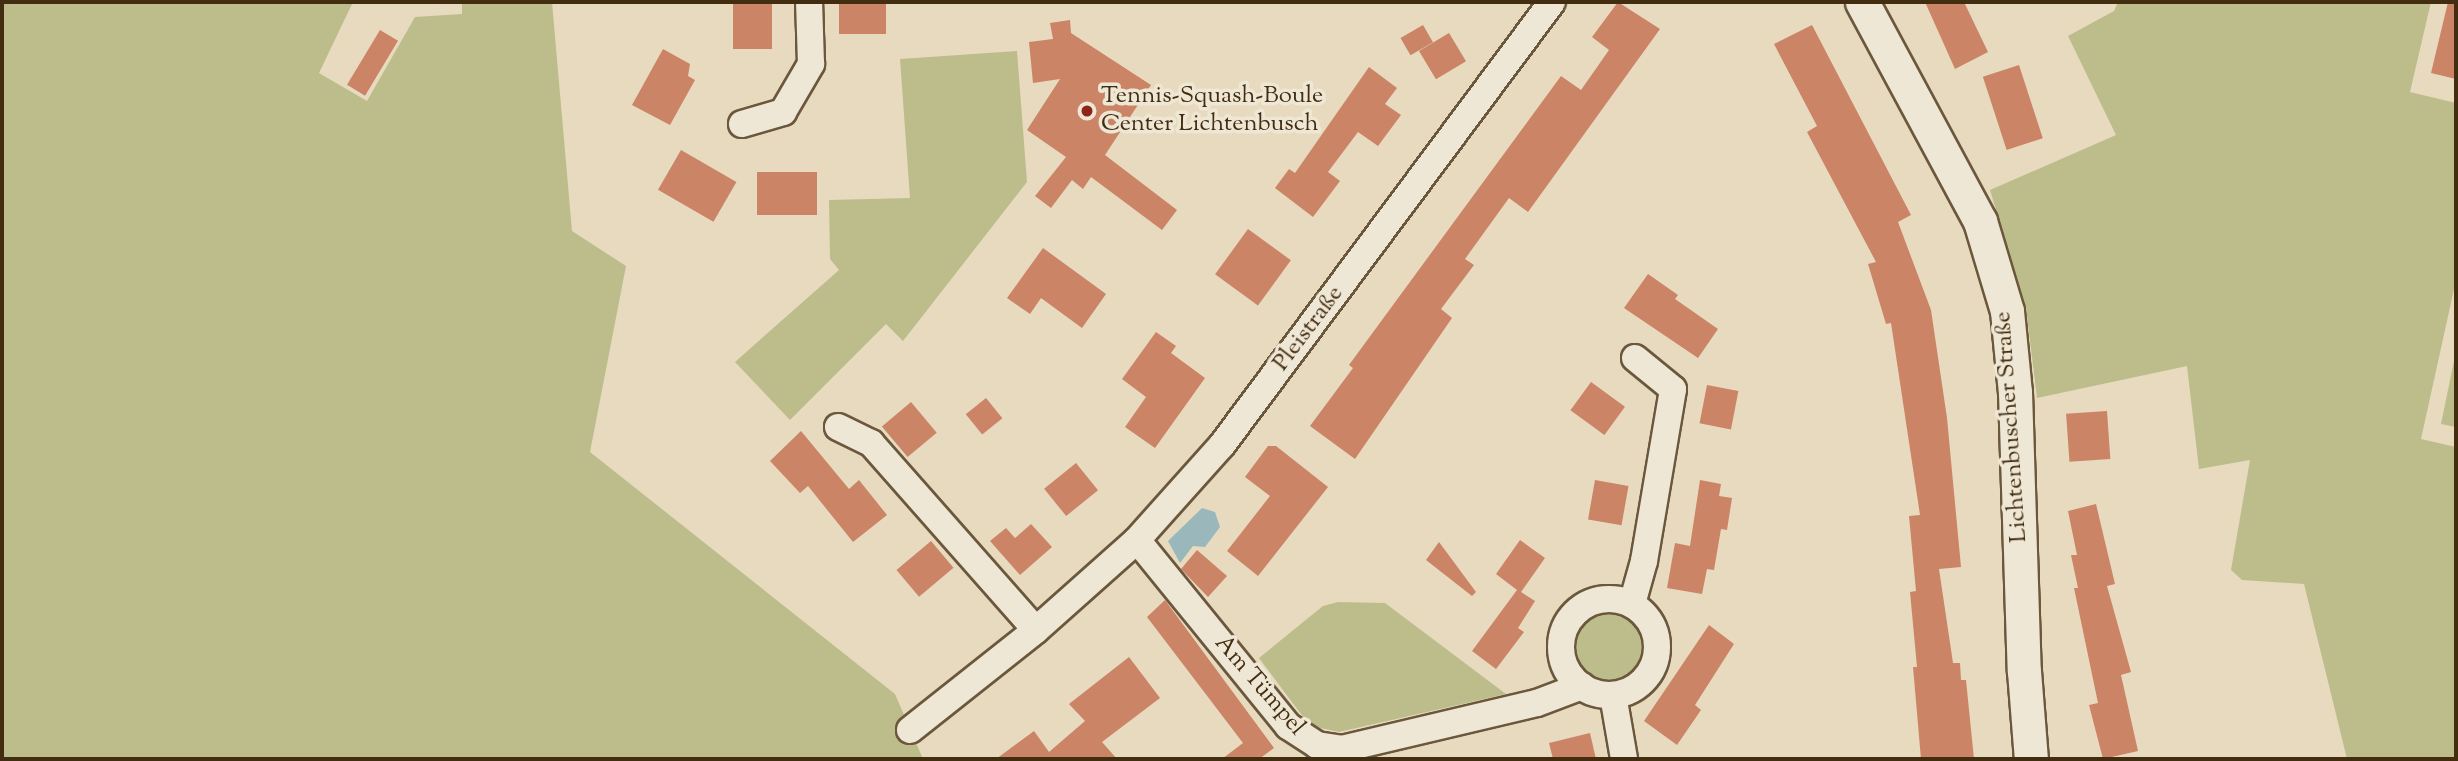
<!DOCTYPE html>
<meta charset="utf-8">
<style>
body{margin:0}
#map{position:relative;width:2458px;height:761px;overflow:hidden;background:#e7dabf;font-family:"Sorts Mill Goudy",serif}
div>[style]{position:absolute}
.green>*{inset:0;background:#bdbd8c}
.round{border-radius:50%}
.water>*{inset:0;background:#9ab8bb}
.building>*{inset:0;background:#cb8466;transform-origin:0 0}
.roads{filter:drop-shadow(2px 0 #6b583c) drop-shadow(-2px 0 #6b583c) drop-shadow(0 2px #6b583c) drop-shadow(0 -2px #6b583c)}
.minor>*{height:26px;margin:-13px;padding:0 13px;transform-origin:13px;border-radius:13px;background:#efe7d5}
.minor>.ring{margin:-13px;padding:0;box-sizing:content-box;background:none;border:26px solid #efe7d5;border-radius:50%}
.tertiary>*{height:33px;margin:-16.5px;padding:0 16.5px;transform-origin:16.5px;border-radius:16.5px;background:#efe7d5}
.dots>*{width:19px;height:19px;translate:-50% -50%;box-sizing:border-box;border:4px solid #efe7d5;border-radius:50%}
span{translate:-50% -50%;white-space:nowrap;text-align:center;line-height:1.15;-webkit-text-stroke:7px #efe7d5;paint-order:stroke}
.poi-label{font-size:24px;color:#422d11}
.left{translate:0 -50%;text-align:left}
.street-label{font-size:24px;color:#422d11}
.frame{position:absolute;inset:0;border:4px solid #422d11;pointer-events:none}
</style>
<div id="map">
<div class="green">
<i style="clip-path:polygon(2px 2px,353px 2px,319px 73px,367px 101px,415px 17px,462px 14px,462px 2px,552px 2px,572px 231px,626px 266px,590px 452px,895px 694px,923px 759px,2px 759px)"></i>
<i style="clip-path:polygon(2118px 2px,2431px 2px,2410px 92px,2456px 103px,2456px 280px,2421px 439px,2456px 447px,2456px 759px,2347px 759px,2304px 584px,2242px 580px,2231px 570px,2250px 460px,2199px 469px,2187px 366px,2037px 398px,2026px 308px,1990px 190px,2116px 135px,2068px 36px,2114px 11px)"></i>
<i style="clip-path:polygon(1017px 51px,1027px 182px,903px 341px,886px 324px,790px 420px,735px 362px,839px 270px,830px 259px,829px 200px,910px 198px,900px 59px)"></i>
<i style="clip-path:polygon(2456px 351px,2456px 427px,2441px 424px)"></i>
<i style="clip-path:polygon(1338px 602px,1385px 603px,1506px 694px,1339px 732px,1316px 727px,1304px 718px,1259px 658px,1323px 606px)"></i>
<i class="round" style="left:1573px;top:611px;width:72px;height:72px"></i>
</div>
<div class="water">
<i style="clip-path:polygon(1202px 508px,1215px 512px,1220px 527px,1205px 547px,1193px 546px,1180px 563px,1168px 541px)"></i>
</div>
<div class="building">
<i style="left:733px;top:2px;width:39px;height:47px"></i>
<i style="left:839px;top:2px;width:47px;height:32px"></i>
<i style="clip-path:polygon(1618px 2px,1660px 29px,1528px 212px,1509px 198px,1465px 259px,1474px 265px,1441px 309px,1452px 318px,1355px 459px,1310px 426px,1353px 368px,1349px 365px,1561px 76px,1581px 90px,1609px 50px,1592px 37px)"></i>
<i style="clip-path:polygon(1925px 2px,1964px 2px,1988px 52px,1955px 69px)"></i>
<i style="clip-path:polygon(2448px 2px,2456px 2px,2456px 79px,2431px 73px)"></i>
<i style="clip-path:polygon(1070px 20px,1071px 33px,1151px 85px,1105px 155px,1177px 210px,1162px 230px,1091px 177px,1083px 189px,1072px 180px,1051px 208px,1035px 196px,1066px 157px,1027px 130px,1060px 79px,1033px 83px,1029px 42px,1053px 39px,1050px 23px)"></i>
<i style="left:1423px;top:25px;width:20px;height:26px;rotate:60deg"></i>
<i style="clip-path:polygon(1812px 25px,1911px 215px,1898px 222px,1931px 310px,1947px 418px,1961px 567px,1939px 569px,1953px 663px,1960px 663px,1961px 680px,1966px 680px,1974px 759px,1921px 759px,1913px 667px,1917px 667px,1910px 592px,1916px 591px,1909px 516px,1920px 515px,1891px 323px,1886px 324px,1868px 264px,1876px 262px,1807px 132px,1817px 126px,1774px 44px)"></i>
<i style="left:380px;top:30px;width:21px;height:64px;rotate:31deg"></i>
<i style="left:1449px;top:33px;width:33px;height:35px;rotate:59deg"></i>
<i style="clip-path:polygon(663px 49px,690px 64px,688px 76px,695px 80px,670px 125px,632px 105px)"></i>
<i style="left:2019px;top:65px;width:77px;height:38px;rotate:72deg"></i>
<i style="clip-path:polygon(1369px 67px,1397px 88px,1385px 104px,1401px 115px,1378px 146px,1358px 132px,1328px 172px,1340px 181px,1313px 217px,1275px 188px,1289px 169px,1295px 173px)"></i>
<i style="left:681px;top:150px;width:64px;height:46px;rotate:30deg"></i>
<i style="left:817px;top:172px;width:43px;height:60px;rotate:90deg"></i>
<i style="left:1248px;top:229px;width:53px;height:56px;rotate:36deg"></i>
<i style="clip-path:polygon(1043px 248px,1106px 294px,1082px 328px,1041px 298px,1030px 314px,1007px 298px)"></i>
<i style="clip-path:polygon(1648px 274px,1678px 295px,1675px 299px,1718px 329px,1698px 358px,1624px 308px)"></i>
<i style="clip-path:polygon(1156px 332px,1176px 346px,1171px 353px,1205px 378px,1155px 448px,1125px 427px,1146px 397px,1122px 379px)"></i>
<i style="left:1591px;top:382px;width:42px;height:35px;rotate:36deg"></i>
<i style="left:1707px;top:385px;width:32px;height:39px;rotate:11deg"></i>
<i style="left:986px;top:398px;width:26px;height:26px;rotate:51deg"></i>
<i style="left:911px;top:402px;width:40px;height:38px;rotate:50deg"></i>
<i style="left:2107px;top:411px;width:48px;height:41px;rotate:86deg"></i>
<i style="clip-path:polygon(801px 431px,849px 489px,859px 480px,887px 515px,853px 542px,808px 486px,800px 493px,770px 461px)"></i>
<i style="clip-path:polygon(1268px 446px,1276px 446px,1328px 487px,1258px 576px,1227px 551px,1270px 496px,1245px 477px)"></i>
<i style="left:1076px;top:463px;width:35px;height:41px;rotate:51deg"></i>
<i style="left:1595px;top:480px;width:34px;height:40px;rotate:10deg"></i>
<i style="clip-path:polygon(1700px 480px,1721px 484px,1719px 496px,1732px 498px,1727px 530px,1721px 529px,1714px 570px,1707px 569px,1702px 594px,1667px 588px,1675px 543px,1690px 546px)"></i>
<i style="clip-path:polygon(2096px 504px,2115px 584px,2107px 586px,2131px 672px,2121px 675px,2138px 751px,2103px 759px,2089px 705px,2098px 703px,2074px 588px,2078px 588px,2071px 555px,2077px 555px,2068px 511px)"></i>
<i style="clip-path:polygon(1031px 524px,1052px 547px,1020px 575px,990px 541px,1006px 528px,1015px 538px)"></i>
<i style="clip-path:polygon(1520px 540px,1545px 558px,1521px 592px,1535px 601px,1518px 628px,1524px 632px,1496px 669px,1472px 651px,1517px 590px,1496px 574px)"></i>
<i style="left:931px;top:541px;width:35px;height:45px;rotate:50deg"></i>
<i style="clip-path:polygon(1439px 542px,1476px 592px,1472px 596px,1426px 560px)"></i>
<i style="clip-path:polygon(1197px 550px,1227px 576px,1208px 597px,1181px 569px)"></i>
<i style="clip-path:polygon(1165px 600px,1274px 748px,1259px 759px,1222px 759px,1243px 743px,1147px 617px)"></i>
<i style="clip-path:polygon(1709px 625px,1734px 644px,1695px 705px,1701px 710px,1677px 745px,1644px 721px)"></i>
<i style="clip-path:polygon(1129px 657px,1160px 698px,1102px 742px,1117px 759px,996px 759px,1034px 731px,1049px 752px,1085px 721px,1069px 704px)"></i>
<i style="clip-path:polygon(1590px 733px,1596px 759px,1553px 759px,1549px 743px)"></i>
</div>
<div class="roads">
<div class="minor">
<i style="left:742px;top:124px;width:43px;rotate:-16.3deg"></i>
<i style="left:783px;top:112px;width:56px;rotate:-59.7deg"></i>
<i style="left:811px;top:64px;width:62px;rotate:-91.8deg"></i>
<i style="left:838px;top:427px;width:37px;rotate:26deg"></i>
<i style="left:871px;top:443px;width:249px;rotate:48.6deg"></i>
<i style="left:1137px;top:540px;width:240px;rotate:50.9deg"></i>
<i style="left:1288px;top:726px;width:35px;rotate:33deg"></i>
<i style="left:1317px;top:745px;width:25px;rotate:9deg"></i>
<i style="left:1342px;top:749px;width:200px;rotate:-13.3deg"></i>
<i style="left:1537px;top:703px;width:48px;rotate:-20.7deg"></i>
<i class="ring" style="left:1561px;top:599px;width:70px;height:70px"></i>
<i style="left:1632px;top:604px;width:45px;rotate:-74.4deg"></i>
<i style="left:1644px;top:561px;width:174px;rotate:-80.4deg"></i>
<i style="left:1673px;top:389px;width:49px;rotate:-140.8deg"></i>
<i style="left:1613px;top:695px;width:65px;rotate:80.2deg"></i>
<i style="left:910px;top:730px;width:161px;rotate:-38.4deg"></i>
<i style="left:1036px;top:630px;width:135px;rotate:-41.7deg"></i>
<i style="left:1137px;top:540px;width:127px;rotate:-48.2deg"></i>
<i style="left:1222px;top:445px;width:552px;rotate:-53.32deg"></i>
</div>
<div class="tertiary">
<i style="left:1862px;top:2px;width:249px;rotate:61.7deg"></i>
<i style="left:1980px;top:221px;width:94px;rotate:73.3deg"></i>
<i style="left:2007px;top:311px;width:81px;rotate:84.4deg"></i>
<i style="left:2015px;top:392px;width:279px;rotate:88.2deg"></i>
<i style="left:2024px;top:671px;width:88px;rotate:85.5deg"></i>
</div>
</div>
<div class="dots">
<i style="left:1087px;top:111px;background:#8f2418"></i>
</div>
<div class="poi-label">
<span class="left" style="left:1101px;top:111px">Tennis-Squash-Boule<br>Center Lichtenbusch</span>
</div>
<div class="street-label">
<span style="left:1309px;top:329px;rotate:-53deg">Pleistraße</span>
<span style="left:2012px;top:427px;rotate:-94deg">Lichtenbuscher Straße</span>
<span style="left:1259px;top:686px;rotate:49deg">Am Tümpel</span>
</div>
<div class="frame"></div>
</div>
